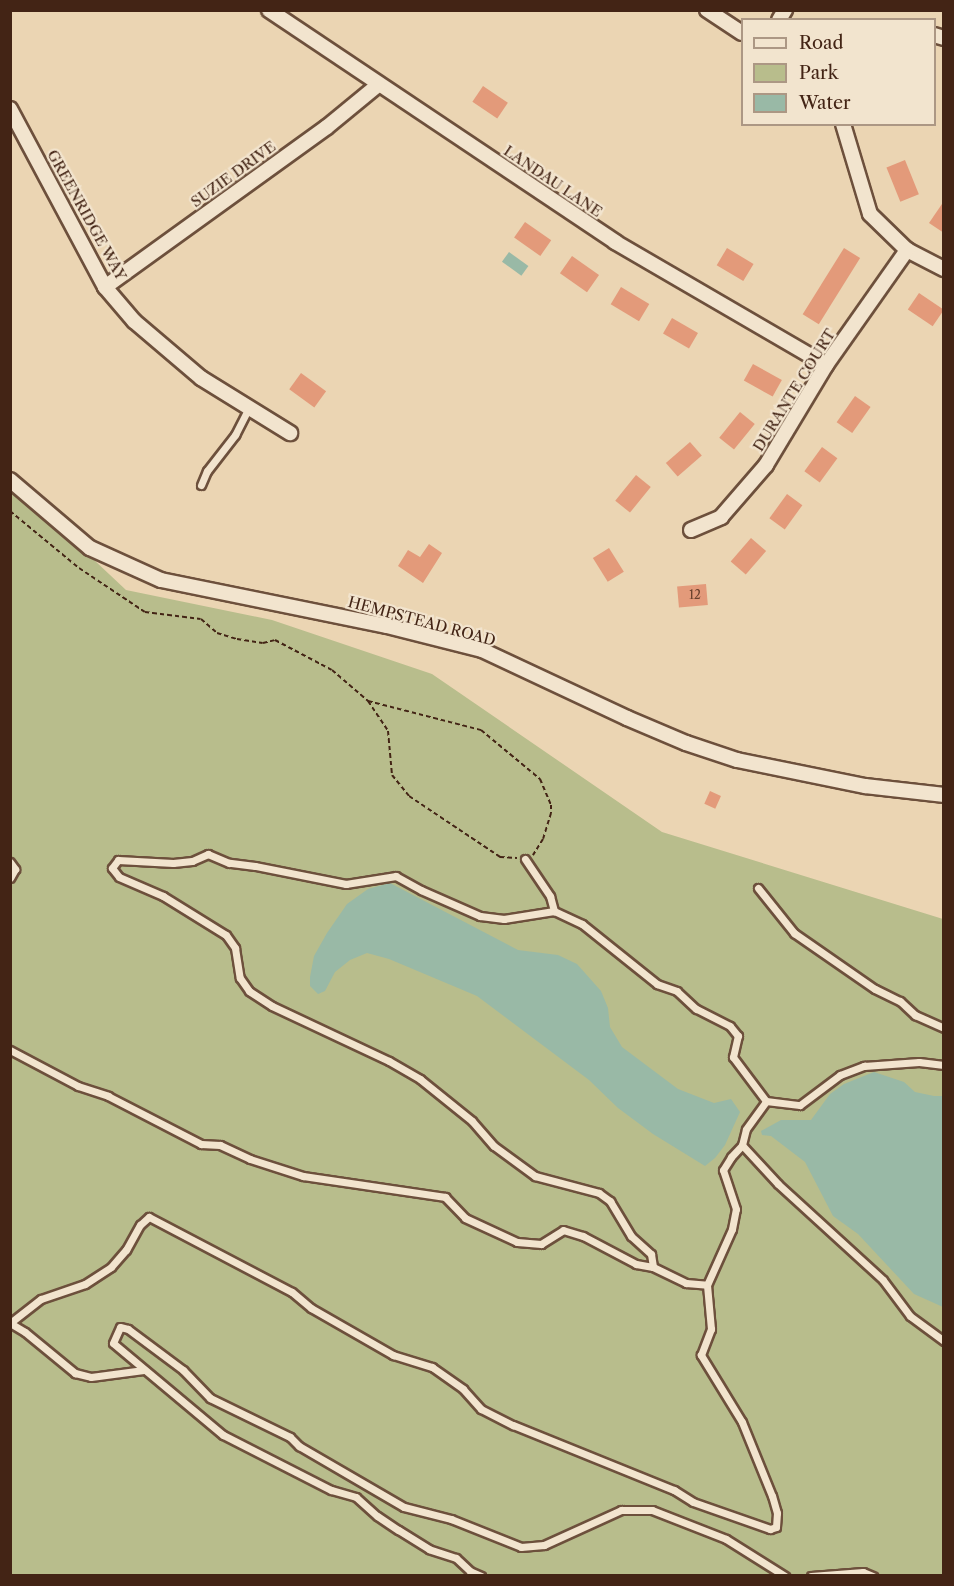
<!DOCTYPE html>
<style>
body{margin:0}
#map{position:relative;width:954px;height:1586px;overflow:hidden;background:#ebd5b3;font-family:"Libre Caslon Text",serif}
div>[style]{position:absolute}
.green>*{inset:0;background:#b8bd8c}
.water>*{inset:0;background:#99b9a6;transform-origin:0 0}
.building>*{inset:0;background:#e39a7a;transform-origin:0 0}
.path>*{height:2px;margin-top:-1px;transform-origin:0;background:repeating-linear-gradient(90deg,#432415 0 4.5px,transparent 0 7.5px)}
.roads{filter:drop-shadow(2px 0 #6d503c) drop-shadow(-2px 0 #6d503c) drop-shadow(0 2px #6d503c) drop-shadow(0 -2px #6d503c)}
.lane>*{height:7px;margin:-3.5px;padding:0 3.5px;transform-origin:3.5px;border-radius:3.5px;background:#f2e4ce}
.street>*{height:14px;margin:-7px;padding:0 7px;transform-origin:7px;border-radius:7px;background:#f2e4ce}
span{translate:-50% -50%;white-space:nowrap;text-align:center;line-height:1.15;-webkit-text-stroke:4.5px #f2e4ce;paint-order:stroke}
.number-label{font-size:12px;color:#6b422e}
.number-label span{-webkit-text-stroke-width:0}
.street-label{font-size:15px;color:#432415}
.frame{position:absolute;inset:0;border:12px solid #432415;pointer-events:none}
.legend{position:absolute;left:741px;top:18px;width:195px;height:108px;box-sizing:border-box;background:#f2e4ce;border:2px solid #ac9784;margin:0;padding:8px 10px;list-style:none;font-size:18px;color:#432415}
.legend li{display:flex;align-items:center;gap:12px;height:30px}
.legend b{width:30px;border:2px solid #ac9784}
</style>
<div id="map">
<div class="green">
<i style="clip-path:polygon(10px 481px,126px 590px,272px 620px,432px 674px,662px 832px,943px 919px,943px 1575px,11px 1575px)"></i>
</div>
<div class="water">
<i style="left:509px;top:252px;width:24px;height:12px;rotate:36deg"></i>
<i style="clip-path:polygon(390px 883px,518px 950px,558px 955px,577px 964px,601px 991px,608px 1008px,610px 1027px,622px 1047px,678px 1089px,714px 1103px,731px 1099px,740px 1112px,725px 1145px,715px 1158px,705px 1166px,653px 1134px,618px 1108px,589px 1080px,477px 996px,389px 959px,367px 953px,350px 960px,335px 972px,325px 991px,318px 994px,310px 986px,310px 977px,314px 956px,327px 933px,347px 904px,368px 889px)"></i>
<i style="clip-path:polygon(874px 1072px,904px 1082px,915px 1092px,934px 1096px,943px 1096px,943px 1307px,914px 1294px,858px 1234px,833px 1216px,805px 1162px,771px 1136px,762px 1135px,761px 1131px,781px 1120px,811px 1120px,830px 1094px,844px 1084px)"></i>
</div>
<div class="building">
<i style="left:483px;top:86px;width:30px;height:19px;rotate:34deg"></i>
<i style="left:905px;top:160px;width:37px;height:20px;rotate:68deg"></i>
<i style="clip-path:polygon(944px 201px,944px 233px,929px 223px)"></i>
<i style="left:525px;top:222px;width:32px;height:19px;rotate:35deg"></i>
<i style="left:727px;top:248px;width:31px;height:20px;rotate:31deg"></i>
<i style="left:844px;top:248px;width:19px;height:78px;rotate:32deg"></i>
<i style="left:572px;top:256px;width:33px;height:21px;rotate:35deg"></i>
<i style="left:621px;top:287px;width:33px;height:20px;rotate:31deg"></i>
<i style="left:919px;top:293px;width:30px;height:20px;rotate:34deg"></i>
<i style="left:672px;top:318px;width:30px;height:18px;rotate:30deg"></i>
<i style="left:753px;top:364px;width:33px;height:19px;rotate:29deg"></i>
<i style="left:301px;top:373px;width:31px;height:20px;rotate:36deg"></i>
<i style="left:855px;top:396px;width:19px;height:32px;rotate:35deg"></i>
<i style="left:740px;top:412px;width:19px;height:33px;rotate:39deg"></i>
<i style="left:690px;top:442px;width:18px;height:32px;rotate:49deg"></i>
<i style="left:822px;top:447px;width:19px;height:30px;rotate:36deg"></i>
<i style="left:636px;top:475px;width:19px;height:33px;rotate:39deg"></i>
<i style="left:787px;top:494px;width:19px;height:30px;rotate:36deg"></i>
<i style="left:751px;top:538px;width:20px;height:31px;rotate:41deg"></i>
<i style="clip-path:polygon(429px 544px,442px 553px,423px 583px,398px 566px,408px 550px,420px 557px)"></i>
<i style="left:609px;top:548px;width:28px;height:19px;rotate:58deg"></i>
<i style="left:706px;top:584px;width:21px;height:29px;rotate:85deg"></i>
<i style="left:710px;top:791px;width:12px;height:14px;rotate:24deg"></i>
</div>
<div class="path">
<i style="left:10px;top:511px;width:89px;rotate:39.6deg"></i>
<i style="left:79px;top:568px;width:79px;rotate:33.7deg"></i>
<i style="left:145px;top:612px;width:56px;rotate:7.1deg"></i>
<i style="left:201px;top:619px;width:21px;rotate:41deg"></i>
<i style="left:217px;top:633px;width:21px;rotate:17deg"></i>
<i style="left:237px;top:639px;width:26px;rotate:9deg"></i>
<i style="left:263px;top:643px;width:12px;rotate:-14deg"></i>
<i style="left:275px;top:640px;width:64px;rotate:27.8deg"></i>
<i style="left:332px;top:670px;width:48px;rotate:40.7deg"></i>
<i style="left:368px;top:701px;width:36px;rotate:56deg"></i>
<i style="left:388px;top:731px;width:44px;rotate:84.8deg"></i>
<i style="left:392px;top:775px;width:27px;rotate:51deg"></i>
<i style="left:409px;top:796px;width:110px;rotate:33.8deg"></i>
<i style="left:500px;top:857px;width:17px;rotate:3deg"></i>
<i style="left:368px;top:701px;width:117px;rotate:14.4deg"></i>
<i style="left:481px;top:730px;width:77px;rotate:39.7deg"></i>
<i style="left:540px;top:779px;width:28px;rotate:67deg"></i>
<i style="left:551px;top:805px;width:8px;rotate:90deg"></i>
<i style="left:551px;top:813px;width:27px;rotate:107deg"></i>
<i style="left:543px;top:839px;width:19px;rotate:122deg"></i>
</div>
<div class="roads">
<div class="lane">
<i style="left:201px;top:485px;width:15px;rotate:-67deg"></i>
<i style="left:207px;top:471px;width:46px;rotate:-52.1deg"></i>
<i style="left:235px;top:435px;width:30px;rotate:-63deg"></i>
<i style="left:525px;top:859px;width:45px;rotate:56deg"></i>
<i style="left:550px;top:896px;width:16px;rotate:75deg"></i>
<i style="left:10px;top:862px;width:9px;rotate:54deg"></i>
<i style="left:15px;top:869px;width:10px;rotate:119deg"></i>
<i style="left:758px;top:888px;width:58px;rotate:51.3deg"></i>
<i style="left:794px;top:933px;width:98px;rotate:34.7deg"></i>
<i style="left:875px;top:989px;width:28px;rotate:26deg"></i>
<i style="left:900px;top:1001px;width:21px;rotate:43deg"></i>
<i style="left:915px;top:1015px;width:32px;rotate:24deg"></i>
<i style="left:10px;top:1050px;width:77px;rotate:27.9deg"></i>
<i style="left:78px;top:1086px;width:32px;rotate:18deg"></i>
<i style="left:108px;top:1096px;width:105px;rotate:27.3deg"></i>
<i style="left:201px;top:1144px;width:19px;rotate:3deg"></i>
<i style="left:220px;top:1145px;width:33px;rotate:25deg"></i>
<i style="left:250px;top:1159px;width:56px;rotate:17.8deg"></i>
<i style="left:303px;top:1176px;width:144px;rotate:8.4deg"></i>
<i style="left:445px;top:1197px;width:29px;rotate:46deg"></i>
<i style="left:465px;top:1218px;width:57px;rotate:24.8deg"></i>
<i style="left:517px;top:1242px;width:24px;rotate:5deg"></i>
<i style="left:541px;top:1244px;width:26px;rotate:-32deg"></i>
<i style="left:563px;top:1230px;width:21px;rotate:17deg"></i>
<i style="left:583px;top:1236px;width:60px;rotate:27.8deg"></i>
<i style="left:636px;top:1264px;width:17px;rotate:10deg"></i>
<i style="left:653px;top:1267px;width:37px;rotate:26deg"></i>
<i style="left:686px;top:1283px;width:21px;rotate:5deg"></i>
<i style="left:766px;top:1101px;width:34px;rotate:7deg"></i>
<i style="left:800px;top:1105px;width:50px;rotate:-36.9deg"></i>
<i style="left:840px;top:1075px;width:26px;rotate:-21deg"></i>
<i style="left:864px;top:1066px;width:55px;rotate:-4.2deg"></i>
<i style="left:919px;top:1062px;width:25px;rotate:7deg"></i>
<i style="left:742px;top:1145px;width:53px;rotate:47.3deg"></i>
<i style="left:778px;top:1184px;width:142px;rotate:42.4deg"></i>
<i style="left:883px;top:1280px;width:45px;rotate:53.1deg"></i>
<i style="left:910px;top:1316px;width:42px;rotate:36.3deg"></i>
<i style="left:10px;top:1323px;width:39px;rotate:-38deg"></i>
<i style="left:41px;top:1299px;width:46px;rotate:-18.8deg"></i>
<i style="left:85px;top:1284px;width:31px;rotate:-33deg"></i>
<i style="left:111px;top:1267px;width:23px;rotate:-49deg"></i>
<i style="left:126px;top:1250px;width:29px;rotate:-61deg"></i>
<i style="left:140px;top:1225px;width:12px;rotate:-42deg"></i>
<i style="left:149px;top:1217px;width:161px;rotate:27.7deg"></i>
<i style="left:292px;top:1292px;width:25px;rotate:40deg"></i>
<i style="left:311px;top:1308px;width:95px;rotate:29.8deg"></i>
<i style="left:393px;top:1355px;width:41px;rotate:17.1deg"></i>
<i style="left:432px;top:1367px;width:38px;rotate:35deg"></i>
<i style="left:463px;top:1389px;width:27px;rotate:48deg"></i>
<i style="left:481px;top:1409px;width:36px;rotate:27deg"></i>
<i style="left:513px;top:1425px;width:174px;rotate:22deg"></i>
<i style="left:674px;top:1490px;width:22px;rotate:32deg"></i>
<i style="left:693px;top:1502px;width:82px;rotate:19.3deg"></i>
<i style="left:770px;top:1529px;width:6px;rotate:-18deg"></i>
<i style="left:776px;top:1527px;width:14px;rotate:-86deg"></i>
<i style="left:777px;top:1513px;width:18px;rotate:-106deg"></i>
<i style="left:772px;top:1496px;width:80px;rotate:-112.1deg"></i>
<i style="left:742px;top:1422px;width:79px;rotate:-121.5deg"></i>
<i style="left:701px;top:1355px;width:28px;rotate:-69deg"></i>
<i style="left:711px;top:1329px;width:44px;rotate:-95.2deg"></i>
<i style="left:707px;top:1285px;width:61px;rotate:-65.9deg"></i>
<i style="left:732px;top:1229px;width:20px;rotate:-79deg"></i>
<i style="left:736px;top:1209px;width:41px;rotate:-108.4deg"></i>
<i style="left:723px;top:1170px;width:15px;rotate:-58deg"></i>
<i style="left:731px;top:1157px;width:16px;rotate:-47deg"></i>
<i style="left:742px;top:1145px;width:16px;rotate:-76deg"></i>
<i style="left:746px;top:1129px;width:34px;rotate:-54deg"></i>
<i style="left:766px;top:1101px;width:55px;rotate:-126.9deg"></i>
<i style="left:733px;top:1057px;width:22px;rotate:-77deg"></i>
<i style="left:738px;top:1036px;width:13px;rotate:-129deg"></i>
<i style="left:730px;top:1026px;width:38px;rotate:-153deg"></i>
<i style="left:696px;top:1009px;width:26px;rotate:-137deg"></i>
<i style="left:677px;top:991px;width:21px;rotate:-161deg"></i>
<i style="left:657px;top:984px;width:96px;rotate:-141.3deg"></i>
<i style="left:582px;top:924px;width:31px;rotate:-155deg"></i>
<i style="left:554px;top:911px;width:51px;rotate:170.9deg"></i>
<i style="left:504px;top:919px;width:24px;rotate:-173deg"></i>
<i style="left:480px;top:916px;width:64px;rotate:-156.2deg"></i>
<i style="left:421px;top:890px;width:29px;rotate:-151deg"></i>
<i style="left:396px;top:876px;width:51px;rotate:170.9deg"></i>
<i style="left:346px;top:884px;width:93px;rotate:-168.8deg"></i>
<i style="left:255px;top:866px;width:26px;rotate:-173deg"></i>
<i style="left:229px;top:863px;width:23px;rotate:-157deg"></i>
<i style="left:208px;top:854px;width:17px;rotate:156deg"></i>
<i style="left:192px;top:861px;width:19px;rotate:174deg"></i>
<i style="left:173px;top:863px;width:55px;rotate:-176.9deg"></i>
<i style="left:118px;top:860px;width:10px;rotate:127deg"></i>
<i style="left:112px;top:868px;width:11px;rotate:52deg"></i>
<i style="left:119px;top:877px;width:48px;rotate:23.4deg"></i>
<i style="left:163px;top:896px;width:74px;rotate:31.8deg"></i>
<i style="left:226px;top:935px;width:16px;rotate:55deg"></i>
<i style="left:235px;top:948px;width:30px;rotate:81deg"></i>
<i style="left:240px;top:978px;width:16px;rotate:55deg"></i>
<i style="left:249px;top:991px;width:27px;rotate:33deg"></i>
<i style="left:272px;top:1006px;width:129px;rotate:25.2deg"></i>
<i style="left:389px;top:1061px;width:36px;rotate:30deg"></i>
<i style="left:420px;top:1079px;width:67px;rotate:38.9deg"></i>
<i style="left:472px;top:1121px;width:33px;rotate:49deg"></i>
<i style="left:494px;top:1146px;width:51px;rotate:36.2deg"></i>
<i style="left:535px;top:1176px;width:66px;rotate:14.9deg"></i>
<i style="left:599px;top:1193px;width:14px;rotate:36deg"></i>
<i style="left:610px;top:1201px;width:41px;rotate:59deg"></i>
<i style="left:631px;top:1236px;width:27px;rotate:42deg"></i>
<i style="left:651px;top:1254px;width:13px;rotate:81deg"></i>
<i style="left:10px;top:1323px;width:17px;rotate:31deg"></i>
<i style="left:25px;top:1332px;width:65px;rotate:39.4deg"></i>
<i style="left:75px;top:1373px;width:16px;rotate:14deg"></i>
<i style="left:91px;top:1377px;width:53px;rotate:-7.5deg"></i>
<i style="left:481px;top:1576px;width:12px;rotate:-156deg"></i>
<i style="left:470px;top:1571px;width:19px;rotate:-137deg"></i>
<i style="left:456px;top:1558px;width:28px;rotate:-162deg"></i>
<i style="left:429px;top:1549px;width:36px;rotate:-148deg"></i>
<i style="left:398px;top:1530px;width:25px;rotate:-146deg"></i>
<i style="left:377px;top:1516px;width:28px;rotate:-138deg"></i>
<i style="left:356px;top:1497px;width:26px;rotate:-164deg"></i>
<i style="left:331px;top:1490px;width:121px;rotate:-153deg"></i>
<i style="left:223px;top:1435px;width:143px;rotate:-140.1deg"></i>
<i style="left:113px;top:1343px;width:17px;rotate:-66deg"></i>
<i style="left:120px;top:1327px;width:8px;rotate:14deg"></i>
<i style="left:128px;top:1329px;width:69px;rotate:36.7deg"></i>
<i style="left:183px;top:1370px;width:39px;rotate:46deg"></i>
<i style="left:210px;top:1398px;width:89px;rotate:26deg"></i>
<i style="left:290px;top:1437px;width:13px;rotate:45deg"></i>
<i style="left:299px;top:1446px;width:121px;rotate:30.2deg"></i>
<i style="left:404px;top:1507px;width:49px;rotate:14.3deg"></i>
<i style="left:451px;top:1519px;width:75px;rotate:21.8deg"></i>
<i style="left:521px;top:1547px;width:23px;rotate:-5deg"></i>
<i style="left:544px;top:1545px;width:85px;rotate:-24.4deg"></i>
<i style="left:621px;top:1510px;width:31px"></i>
<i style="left:652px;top:1510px;width:79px;rotate:21.4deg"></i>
<i style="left:726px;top:1539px;width:70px;rotate:32.1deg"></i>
<i style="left:811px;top:1576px;width:52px;rotate:-4.4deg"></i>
<i style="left:863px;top:1572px;width:11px;rotate:22deg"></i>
</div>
<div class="street">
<i style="left:269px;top:10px;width:417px;rotate:33.8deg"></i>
<i style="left:615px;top:242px;width:244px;rotate:30.2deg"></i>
<i style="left:707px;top:10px;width:42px;rotate:33.3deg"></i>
<i style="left:779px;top:20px;width:12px;rotate:-59deg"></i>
<i style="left:934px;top:35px;width:10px;rotate:17deg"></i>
<i style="left:10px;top:109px;width:202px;rotate:61.9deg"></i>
<i style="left:105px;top:287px;width:45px;rotate:49.5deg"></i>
<i style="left:134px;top:321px;width:88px;rotate:40.4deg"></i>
<i style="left:201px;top:378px;width:105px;rotate:31.7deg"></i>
<i style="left:843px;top:124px;width:94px;rotate:73.3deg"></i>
<i style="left:870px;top:214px;width:52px;rotate:44.2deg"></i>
<i style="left:907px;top:250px;width:42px;rotate:27.2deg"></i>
<i style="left:105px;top:287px;width:274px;rotate:-35.8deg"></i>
<i style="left:327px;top:127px;width:66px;rotate:-39.5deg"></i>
<i style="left:10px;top:480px;width:105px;rotate:40.4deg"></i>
<i style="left:90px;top:548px;width:78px;rotate:24.3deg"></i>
<i style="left:161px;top:580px;width:231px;rotate:11.5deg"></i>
<i style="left:387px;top:626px;width:98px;rotate:14.2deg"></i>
<i style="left:482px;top:650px;width:160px;rotate:25.1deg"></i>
<i style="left:627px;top:718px;width:64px;rotate:23deg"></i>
<i style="left:686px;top:743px;width:54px;rotate:18.4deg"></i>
<i style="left:737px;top:760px;width:131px;rotate:11.5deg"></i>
<i style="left:865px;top:786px;width:80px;rotate:6.5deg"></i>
<i style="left:691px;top:530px;width:33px;rotate:-23deg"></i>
<i style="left:721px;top:517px;width:69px;rotate:-49.1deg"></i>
<i style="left:766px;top:465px;width:117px;rotate:-59deg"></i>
<i style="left:826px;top:365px;width:141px;rotate:-54.8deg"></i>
</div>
</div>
<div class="number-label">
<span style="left:695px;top:595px">12</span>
</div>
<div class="street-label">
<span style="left:233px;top:174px;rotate:-36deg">SUZIE DRIVE</span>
<span style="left:553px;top:181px;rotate:34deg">LANDAU LANE</span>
<span style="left:87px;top:215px;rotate:61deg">GREENRIDGE WAY</span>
<span style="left:794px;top:390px;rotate:-58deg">DURANTE COURT</span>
<span style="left:422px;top:621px;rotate:15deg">HEMPSTEAD ROAD</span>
</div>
<div class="frame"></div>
<ul class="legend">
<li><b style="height:8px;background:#f2e4ce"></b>Road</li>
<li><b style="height:16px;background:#b8bd8c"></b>Park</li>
<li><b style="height:16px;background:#99b9a6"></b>Water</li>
</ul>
</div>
